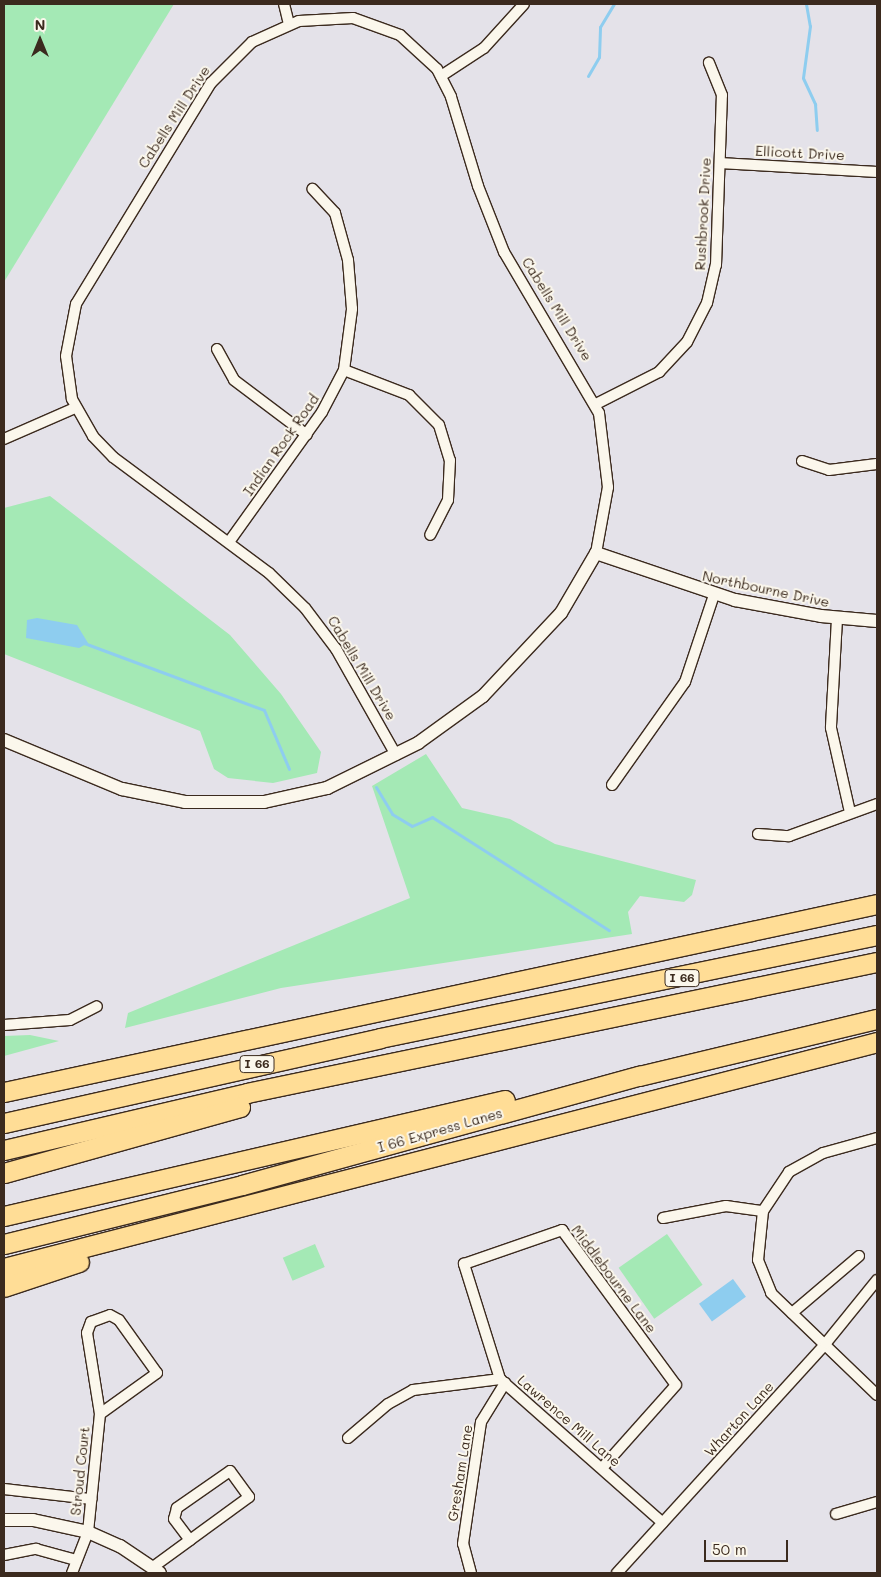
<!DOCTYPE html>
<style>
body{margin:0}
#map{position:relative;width:881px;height:1577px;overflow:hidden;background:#e4e2e9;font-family:Mali,sans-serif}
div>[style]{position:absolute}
.green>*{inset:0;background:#a4e9b5;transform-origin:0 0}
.water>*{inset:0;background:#8ecdef;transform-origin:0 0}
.stream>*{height:3px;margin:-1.5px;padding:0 1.5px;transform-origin:1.5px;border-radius:1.5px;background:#8ecdef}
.roads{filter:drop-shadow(1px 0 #3b2a1e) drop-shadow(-1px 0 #3b2a1e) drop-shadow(0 1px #3b2a1e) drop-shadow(0 -1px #3b2a1e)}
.minor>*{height:10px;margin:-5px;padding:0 5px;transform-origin:5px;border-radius:5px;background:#fbf7ec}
.tertiary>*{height:12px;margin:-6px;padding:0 6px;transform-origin:6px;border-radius:6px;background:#fbf7ec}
.motorway>*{height:19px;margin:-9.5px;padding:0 9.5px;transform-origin:9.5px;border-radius:9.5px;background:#ffdd96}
span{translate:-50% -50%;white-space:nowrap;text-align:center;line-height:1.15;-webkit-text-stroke:4px #fbf7ec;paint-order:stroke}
.shield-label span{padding:1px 4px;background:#fbf7ec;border:1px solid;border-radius:4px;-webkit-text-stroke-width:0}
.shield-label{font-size:12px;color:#3b2a1e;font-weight:700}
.street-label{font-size:14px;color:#3b2a1e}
.frame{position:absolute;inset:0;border:5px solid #3b2a1e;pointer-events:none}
.north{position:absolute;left:15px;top:15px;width:50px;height:50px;-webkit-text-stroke:4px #fbf7ec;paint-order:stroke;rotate:0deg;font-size:14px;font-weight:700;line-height:20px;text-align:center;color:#3b2a1e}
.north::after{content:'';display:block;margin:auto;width:18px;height:22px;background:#3b2a1e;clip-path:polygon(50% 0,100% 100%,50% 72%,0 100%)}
.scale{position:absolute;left:704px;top:1540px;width:84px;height:22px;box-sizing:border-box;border:2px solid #3b2a1e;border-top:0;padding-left:6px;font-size:15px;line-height:18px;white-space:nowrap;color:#3b2a1e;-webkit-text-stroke:4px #fbf7ec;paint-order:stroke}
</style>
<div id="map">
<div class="green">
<i style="clip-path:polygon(4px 4px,174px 4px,4px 282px)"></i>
<i style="clip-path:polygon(50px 496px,230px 635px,281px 694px,321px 752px,317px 773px,273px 783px,228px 778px,214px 769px,200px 731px,4px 654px,4px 508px)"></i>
<i style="clip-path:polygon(426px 754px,462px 808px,510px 819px,555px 844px,696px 880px,692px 895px,684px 902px,640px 896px,628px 912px,632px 934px,281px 988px,125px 1028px,128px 1013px,410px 898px,372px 786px)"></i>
<i style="clip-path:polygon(30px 1035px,59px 1041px,4px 1056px,4px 1036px)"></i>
<i style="left:667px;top:1234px;width:62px;height:59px;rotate:55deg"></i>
<i style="left:315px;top:1244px;width:25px;height:35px;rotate:67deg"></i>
</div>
<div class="water">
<i style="clip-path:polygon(37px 618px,77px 625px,88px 643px,79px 648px,26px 638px,27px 620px)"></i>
<i style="left:733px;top:1279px;width:22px;height:42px;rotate:54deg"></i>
</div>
<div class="stream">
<i style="left:806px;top:4px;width:22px;rotate:80deg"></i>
<i style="left:810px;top:26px;width:52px;rotate:97.7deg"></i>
<i style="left:803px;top:78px;width:29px;rotate:65deg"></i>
<i style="left:815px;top:104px;width:26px;rotate:86deg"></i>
<i style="left:588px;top:76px;width:22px;rotate:-60deg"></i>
<i style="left:599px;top:57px;width:30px;rotate:-88deg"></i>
<i style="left:600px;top:27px;width:27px;rotate:-59deg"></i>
<i style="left:84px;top:643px;width:192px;rotate:20.4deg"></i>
<i style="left:264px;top:710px;width:64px;rotate:67deg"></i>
<i style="left:376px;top:787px;width:31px;rotate:59deg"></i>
<i style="left:392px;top:814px;width:23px;rotate:31deg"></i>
<i style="left:412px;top:826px;width:22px;rotate:-24deg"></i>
<i style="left:432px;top:817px;width:210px;rotate:32.6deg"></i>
</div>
<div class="roads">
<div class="minor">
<i style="left:284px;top:4px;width:21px;rotate:76deg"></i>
<i style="left:441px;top:76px;width:51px;rotate:-33.1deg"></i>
<i style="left:484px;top:48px;width:59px;rotate:-47.7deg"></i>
<i style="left:720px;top:163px;width:157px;rotate:3.3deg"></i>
<i style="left:217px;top:349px;width:35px;rotate:61deg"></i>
<i style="left:234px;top:380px;width:91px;rotate:37deg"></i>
<i style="left:344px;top:370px;width:70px;rotate:21deg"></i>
<i style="left:409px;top:395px;width:42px;rotate:45deg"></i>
<i style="left:439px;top:425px;width:37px;rotate:73deg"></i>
<i style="left:450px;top:460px;width:40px;rotate:92.9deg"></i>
<i style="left:448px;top:500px;width:39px;rotate:117deg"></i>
<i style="left:596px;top:404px;width:71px;rotate:-26.9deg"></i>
<i style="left:659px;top:372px;width:41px;rotate:-47deg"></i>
<i style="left:687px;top:342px;width:44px;rotate:-62.9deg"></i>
<i style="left:707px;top:303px;width:39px;rotate:-77deg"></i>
<i style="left:716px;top:265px;width:170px;rotate:-88deg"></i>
<i style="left:722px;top:95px;width:35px;rotate:-112deg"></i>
<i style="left:4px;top:439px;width:77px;rotate:-23.6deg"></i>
<i style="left:802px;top:461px;width:28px;rotate:18deg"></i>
<i style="left:829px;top:470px;width:48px;rotate:-7.1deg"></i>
<i style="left:229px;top:542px;width:160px;rotate:-54.4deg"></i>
<i style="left:322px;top:412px;width:47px;rotate:-62.4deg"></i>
<i style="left:344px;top:370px;width:62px;rotate:-82.5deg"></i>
<i style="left:352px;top:309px;width:49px;rotate:-94.7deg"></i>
<i style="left:348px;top:260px;width:49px;rotate:-105.5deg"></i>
<i style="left:335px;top:213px;width:33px;rotate:-133deg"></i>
<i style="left:837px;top:619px;width:109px;rotate:93.2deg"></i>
<i style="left:831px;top:728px;width:86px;rotate:77.3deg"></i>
<i style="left:396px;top:755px;width:122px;rotate:-119.5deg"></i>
<i style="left:336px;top:649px;width:51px;rotate:-127.1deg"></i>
<i style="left:305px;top:608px;width:50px;rotate:-135.8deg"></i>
<i style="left:269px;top:573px;width:194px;rotate:-143.4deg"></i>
<i style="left:113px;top:457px;width:29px;rotate:-134deg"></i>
<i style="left:93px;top:436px;width:43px;rotate:-119.6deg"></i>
<i style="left:72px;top:399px;width:43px;rotate:-97.9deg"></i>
<i style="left:66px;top:356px;width:53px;rotate:-79.1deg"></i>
<i style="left:76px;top:304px;width:259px;rotate:-58.6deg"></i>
<i style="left:211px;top:83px;width:58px;rotate:-45deg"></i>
<i style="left:252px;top:42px;width:51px;rotate:-24.1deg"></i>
<i style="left:299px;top:21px;width:54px;rotate:-3.2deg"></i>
<i style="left:353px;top:18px;width:50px;rotate:19.9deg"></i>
<i style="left:400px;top:35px;width:50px;rotate:42.6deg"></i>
<i style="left:437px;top:69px;width:31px;rotate:63deg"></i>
<i style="left:451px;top:97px;width:93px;rotate:73.1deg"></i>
<i style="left:478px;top:186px;width:71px;rotate:68.5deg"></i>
<i style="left:504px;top:252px;width:187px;rotate:59.5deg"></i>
<i style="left:599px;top:413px;width:75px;rotate:83.1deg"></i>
<i style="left:608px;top:487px;width:67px;rotate:100.3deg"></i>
<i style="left:612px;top:785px;width:126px;rotate:-54.7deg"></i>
<i style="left:685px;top:682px;width:92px;rotate:-71.6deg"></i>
<i style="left:758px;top:834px;width:31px;rotate:4deg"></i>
<i style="left:789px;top:836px;width:94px;rotate:-20deg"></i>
<i style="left:4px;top:1025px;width:66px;rotate:-4.3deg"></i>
<i style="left:70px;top:1020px;width:30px;rotate:-27deg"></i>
<i style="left:877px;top:1138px;width:56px;rotate:164.5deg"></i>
<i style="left:823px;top:1153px;width:39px;rotate:151deg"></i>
<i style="left:789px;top:1172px;width:47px;rotate:123.7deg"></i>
<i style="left:763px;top:1211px;width:49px;rotate:95.8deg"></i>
<i style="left:758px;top:1260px;width:35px;rotate:68deg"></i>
<i style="left:771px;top:1293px;width:147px;rotate:43.9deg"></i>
<i style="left:663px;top:1218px;width:64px;rotate:-10.8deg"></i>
<i style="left:726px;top:1206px;width:37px;rotate:8deg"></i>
<i style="left:792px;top:1313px;width:88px;rotate:-40.4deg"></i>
<i style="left:500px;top:1379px;width:121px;rotate:-107.4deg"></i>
<i style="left:464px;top:1264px;width:104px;rotate:-19.1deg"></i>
<i style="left:562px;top:1230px;width:192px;rotate:53.7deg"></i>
<i style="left:676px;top:1385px;width:111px;rotate:131.7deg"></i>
<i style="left:348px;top:1438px;width:52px;rotate:-40.4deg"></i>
<i style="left:388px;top:1404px;width:29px;rotate:-29deg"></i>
<i style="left:413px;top:1390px;width:88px;rotate:-7.2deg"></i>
<i style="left:500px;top:1379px;width:217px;rotate:41.5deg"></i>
<i style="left:4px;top:1489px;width:88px;rotate:6.6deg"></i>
<i style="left:836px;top:1514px;width:43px;rotate:-16.3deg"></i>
<i style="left:4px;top:1555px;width:33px;rotate:-11deg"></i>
<i style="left:36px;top:1549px;width:41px;rotate:15.4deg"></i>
<i style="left:153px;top:1567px;width:46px;rotate:-36.1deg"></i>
<i style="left:190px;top:1540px;width:73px;rotate:-36.1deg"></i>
<i style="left:249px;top:1497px;width:32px;rotate:-126deg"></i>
<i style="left:230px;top:1471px;width:65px;rotate:145.1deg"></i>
<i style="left:177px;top:1508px;width:11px;rotate:105deg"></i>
<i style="left:174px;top:1519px;width:26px;rotate:53deg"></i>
<i style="left:72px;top:1573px;width:44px;rotate:-68.7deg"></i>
<i style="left:88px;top:1532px;width:119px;rotate:-84.2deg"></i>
<i style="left:100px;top:1414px;width:82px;rotate:-99.1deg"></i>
<i style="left:87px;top:1333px;width:12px;rotate:-70deg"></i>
<i style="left:91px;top:1322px;width:20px;rotate:-20deg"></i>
<i style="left:110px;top:1315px;width:10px;rotate:29deg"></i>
<i style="left:119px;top:1320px;width:65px;rotate:54.4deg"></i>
<i style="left:157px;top:1373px;width:70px;rotate:144.3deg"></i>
<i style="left:471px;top:1573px;width:30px;rotate:-105deg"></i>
<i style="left:463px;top:1544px;width:123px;rotate:-81.6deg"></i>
<i style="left:481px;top:1422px;width:46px;rotate:-58.4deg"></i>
<i style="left:617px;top:1573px;width:311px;rotate:-47.7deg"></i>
<i style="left:826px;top:1343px;width:81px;rotate:-51deg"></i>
</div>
<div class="tertiary">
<i style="left:4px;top:740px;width:128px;rotate:22.6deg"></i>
<i style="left:122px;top:789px;width:64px;rotate:11.7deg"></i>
<i style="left:185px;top:802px;width:79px"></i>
<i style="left:264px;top:802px;width:65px;rotate:-12.5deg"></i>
<i style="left:327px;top:788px;width:102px;rotate:-26.3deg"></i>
<i style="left:418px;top:743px;width:80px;rotate:-35.9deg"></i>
<i style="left:483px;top:696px;width:114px;rotate:-46.8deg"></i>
<i style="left:561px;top:613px;width:69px;rotate:-59.7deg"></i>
<i style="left:596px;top:553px;width:147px;rotate:18.7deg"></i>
<i style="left:735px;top:600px;width:87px;rotate:10.5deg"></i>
<i style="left:821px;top:616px;width:56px;rotate:5.1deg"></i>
<i style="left:4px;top:1520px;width:29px"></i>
<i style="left:33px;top:1520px;width:56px;rotate:12.3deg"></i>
<i style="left:88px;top:1532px;width:35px;rotate:24deg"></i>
<i style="left:120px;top:1546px;width:48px;rotate:34deg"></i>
</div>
<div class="motorway">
<i style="left:4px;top:1092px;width:893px;rotate:-12.15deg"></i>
<i style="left:4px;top:1123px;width:385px;rotate:-12.7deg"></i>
<i style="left:380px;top:1038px;width:508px;rotate:-11.71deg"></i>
<i style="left:4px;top:1150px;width:250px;rotate:-13.2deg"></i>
<i style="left:247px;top:1093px;width:643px;rotate:-11.75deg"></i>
<i style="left:4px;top:1173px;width:245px;rotate:-15.6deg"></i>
<i style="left:4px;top:1216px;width:514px;rotate:-13.04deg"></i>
<i style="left:4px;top:1244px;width:245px;rotate:-13.9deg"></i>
<i style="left:242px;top:1185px;width:412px;rotate:-15.4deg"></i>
<i style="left:639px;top:1076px;width:245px;rotate:-13.5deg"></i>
<i style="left:4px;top:1268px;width:902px;rotate:-14.51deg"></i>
<i style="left:4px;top:1287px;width:79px;rotate:-18.4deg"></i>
</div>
</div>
<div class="shield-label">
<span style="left:682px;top:978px">I 66</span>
<span style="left:257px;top:1064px">I 66</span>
</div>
<div class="street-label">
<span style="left:174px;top:117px;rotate:-57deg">Cabells Mill Drive</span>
<span style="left:800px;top:153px;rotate:3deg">Ellicott Drive</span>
<span style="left:703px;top:214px;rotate:-87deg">Rushbrook Drive</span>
<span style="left:557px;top:309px;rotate:58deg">Cabells Mill Drive</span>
<span style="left:281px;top:445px;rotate:-55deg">Indian Rock Road</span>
<span style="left:766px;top:589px;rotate:12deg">Northbourne Drive</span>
<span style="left:362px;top:668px;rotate:59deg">Cabells Mill Drive</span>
<span style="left:440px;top:1130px;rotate:-16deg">I 66 Express Lanes</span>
<span style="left:614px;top:1279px;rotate:53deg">Middlebourne Lane</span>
<span style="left:739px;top:1419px;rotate:-48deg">Wharton Lane</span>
<span style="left:569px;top:1421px;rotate:41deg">Lawrence Mill Lane</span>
<span style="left:80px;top:1471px;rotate:-84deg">Stroud Court</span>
<span style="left:460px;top:1473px;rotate:-81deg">Gresham Lane</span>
</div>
<div class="frame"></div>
<div class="north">N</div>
<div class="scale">50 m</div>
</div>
